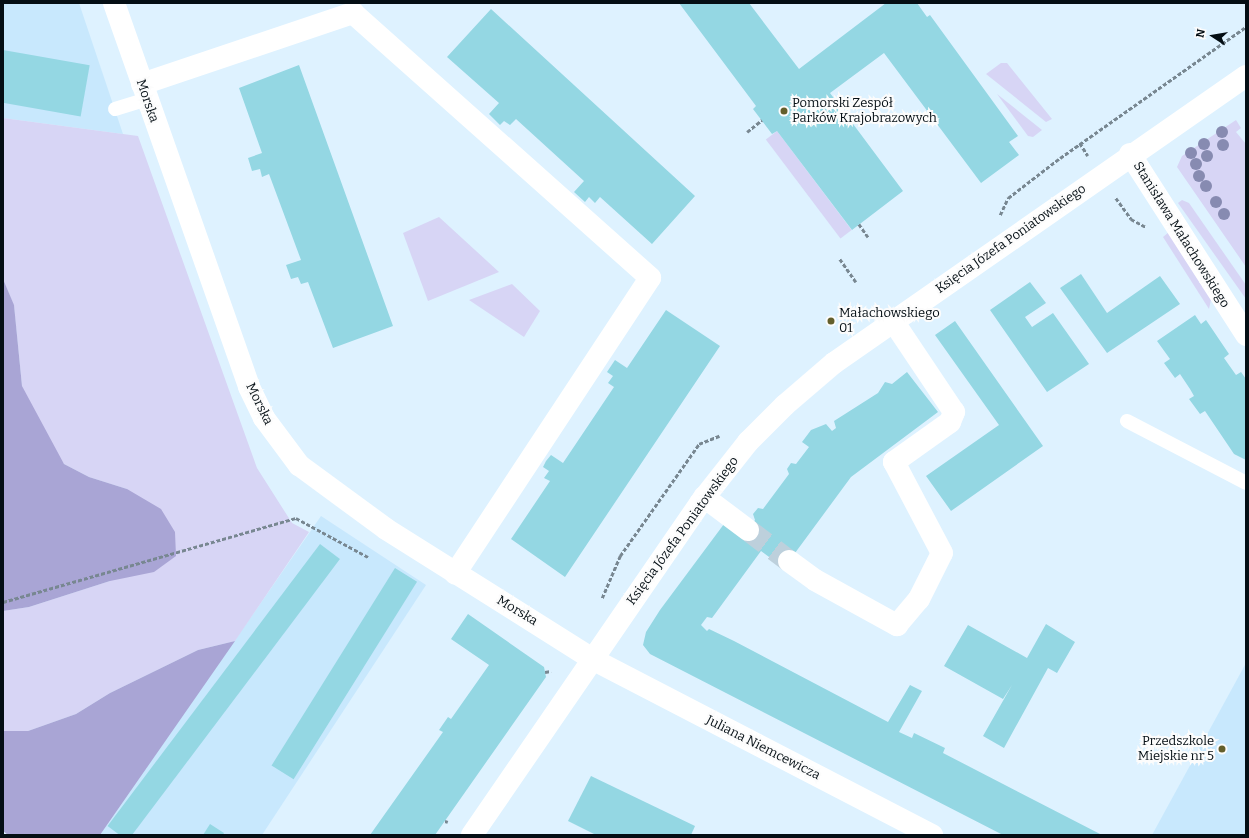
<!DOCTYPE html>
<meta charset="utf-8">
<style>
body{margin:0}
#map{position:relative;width:1249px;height:838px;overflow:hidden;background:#def2ff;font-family:Bitter,serif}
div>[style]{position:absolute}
.built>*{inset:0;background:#c8e8fd}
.green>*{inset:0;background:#d7d5f5;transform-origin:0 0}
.forest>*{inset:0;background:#a9a5d5}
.building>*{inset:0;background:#94d7e3;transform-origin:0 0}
.street-tunnel>*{height:22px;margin-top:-11px;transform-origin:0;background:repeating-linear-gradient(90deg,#bdd0dc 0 22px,transparent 0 33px)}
.path>*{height:2.5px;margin-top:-1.25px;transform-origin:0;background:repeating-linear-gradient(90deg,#788791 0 4px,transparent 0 6px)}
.lane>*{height:14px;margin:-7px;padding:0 7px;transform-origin:7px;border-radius:7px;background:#fff}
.street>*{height:22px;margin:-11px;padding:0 11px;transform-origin:11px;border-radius:11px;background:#fff}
.secondary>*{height:22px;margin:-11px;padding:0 11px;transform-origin:11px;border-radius:11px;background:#fff}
.trees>*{width:12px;height:12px;margin:-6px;border-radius:50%;background:#878bb1}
.dots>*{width:11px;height:11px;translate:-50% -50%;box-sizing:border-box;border:2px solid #fcfcfc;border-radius:50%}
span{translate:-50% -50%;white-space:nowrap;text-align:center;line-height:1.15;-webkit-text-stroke:4px #fcfcfc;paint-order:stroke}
.street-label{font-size:13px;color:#040e14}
.poi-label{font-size:13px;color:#040e14}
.left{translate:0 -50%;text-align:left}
.right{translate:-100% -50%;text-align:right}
.frame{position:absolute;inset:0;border:4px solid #040e14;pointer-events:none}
.north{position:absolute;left:1193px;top:16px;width:40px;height:40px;-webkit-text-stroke:3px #fcfcfc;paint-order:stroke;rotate:282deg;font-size:11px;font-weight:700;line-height:16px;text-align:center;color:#040e14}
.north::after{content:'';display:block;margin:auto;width:14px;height:18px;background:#040e14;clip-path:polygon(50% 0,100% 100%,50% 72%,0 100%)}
</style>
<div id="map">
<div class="built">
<i style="clip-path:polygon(3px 3px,79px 3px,123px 134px,3px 118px)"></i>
<i style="clip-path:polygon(321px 516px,426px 585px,262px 835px,100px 835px)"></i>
<i style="clip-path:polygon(1246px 663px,1246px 835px,1152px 835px)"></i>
</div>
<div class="green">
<i style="clip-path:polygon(1001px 63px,1007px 63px,1052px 119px,1046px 122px,986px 74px)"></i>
<i style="clip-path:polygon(997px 94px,1042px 130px,1033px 137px,1028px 136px)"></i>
<i style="clip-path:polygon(3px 118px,138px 136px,257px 468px,292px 523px,309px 532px,235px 641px,198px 650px,110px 693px,76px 714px,28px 731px,3px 731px,3px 611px,29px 607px,110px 581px,127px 489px,89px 477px,64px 464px,37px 429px,22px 386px,14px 306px,3px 279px)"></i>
<i style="clip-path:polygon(1236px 120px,1241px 128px,1236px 132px,1246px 144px,1246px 267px,1177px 167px,1182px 156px)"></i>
<i style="left:777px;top:131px;width:124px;height:14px;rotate:53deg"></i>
<i style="clip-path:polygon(1182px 200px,1189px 203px,1246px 285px,1246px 299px,1178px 203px)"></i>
<i style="clip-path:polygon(439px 217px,499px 272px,428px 301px,403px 233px)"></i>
<i style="clip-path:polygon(1169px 232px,1212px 295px,1209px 309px,1163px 237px)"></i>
<i style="clip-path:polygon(512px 284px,540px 311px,524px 337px,469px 300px)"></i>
</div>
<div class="forest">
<i style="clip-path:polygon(3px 279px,14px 305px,22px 386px,64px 464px,89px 477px,127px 489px,161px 509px,175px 532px,176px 556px,154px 572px,110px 581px,29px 607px,3px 611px)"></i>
<i style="clip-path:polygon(235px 641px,100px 835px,8px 835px,3px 831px,3px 731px,28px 731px,76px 714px,110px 693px,198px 650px)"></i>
</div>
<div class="building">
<i style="clip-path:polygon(679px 3px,749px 3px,799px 69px,886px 3px,917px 3px,927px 17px,930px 15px,1018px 136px,1009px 142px,1019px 155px,981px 183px,884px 53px,830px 93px,903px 191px,852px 230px,777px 131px,772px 134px,753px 109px,756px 106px)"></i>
<i style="clip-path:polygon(491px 9px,695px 196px,652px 244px,600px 197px,595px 203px,589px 197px,585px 202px,574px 192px,584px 181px,516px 119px,510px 125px,504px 121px,500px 125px,489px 114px,499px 103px,447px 57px)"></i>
<i style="left:3px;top:50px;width:88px;height:52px;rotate:10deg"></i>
<i style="clip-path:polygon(299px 65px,393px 326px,333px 348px,308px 282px,301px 284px,298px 277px,291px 279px,286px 265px,301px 260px,269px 174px,262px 177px,260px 169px,252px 171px,248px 158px,262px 153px,239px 88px)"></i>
<i style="clip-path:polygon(1081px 274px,1107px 313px,1160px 276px,1180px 304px,1107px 353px,1060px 288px)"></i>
<i style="clip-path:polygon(1030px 282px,1046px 303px,1025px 317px,1032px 327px,1053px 313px,1089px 364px,1047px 392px,990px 310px)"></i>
<i style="clip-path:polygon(666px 310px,720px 346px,565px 577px,511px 539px,550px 481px,544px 478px,549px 471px,543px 467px,546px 461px,551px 455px,563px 463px,614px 387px,608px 383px,613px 376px,607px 372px,615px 360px,627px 368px)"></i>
<i style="clip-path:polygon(1195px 315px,1201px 324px,1206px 320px,1229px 354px,1224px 358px,1236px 375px,1241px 372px,1246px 379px,1246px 460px,1234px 454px,1205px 411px,1200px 414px,1189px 399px,1194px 396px,1190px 389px,1180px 374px,1175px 378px,1164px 363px,1170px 359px,1157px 341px)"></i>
<i style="clip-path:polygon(955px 321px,1043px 446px,951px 511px,926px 476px,999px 425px,935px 335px)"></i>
<i style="clip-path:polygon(907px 372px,938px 412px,851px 477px,784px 568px,761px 551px,712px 618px,707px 617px,701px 625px,707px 631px,709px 629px,734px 641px,888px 722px,910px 685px,922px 691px,899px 732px,912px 738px,914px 733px,945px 748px,943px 753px,1102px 835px,1003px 835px,650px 654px,643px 645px,646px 632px,660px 610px,724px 524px,743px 538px,755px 520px,753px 514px,758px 508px,763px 509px,789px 474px,787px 469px,791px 463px,796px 464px,809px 447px,802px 442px,811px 430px,826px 424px,832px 431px,836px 428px,834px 421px,878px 393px,885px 382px,892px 384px)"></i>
<i style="left:320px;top:544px;width:25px;height:353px;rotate:37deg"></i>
<i style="left:395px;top:568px;width:26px;height:233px;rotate:32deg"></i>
<i style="clip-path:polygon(468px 614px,544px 667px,546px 677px,435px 835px,370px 835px,443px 732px,439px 730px,448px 717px,451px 719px,489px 665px,451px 639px)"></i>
<i style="clip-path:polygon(1046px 624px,1075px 642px,1057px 673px,1048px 668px,1004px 748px,983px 736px,1012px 685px,1003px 699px,944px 666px,968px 625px,1027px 658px)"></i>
<i style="clip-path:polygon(591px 776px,695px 826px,691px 835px,596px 835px,568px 821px)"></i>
<i style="clip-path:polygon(210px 824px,224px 833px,223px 835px,203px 835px)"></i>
</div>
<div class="street-tunnel">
<i style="left:748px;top:530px;width:51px;rotate:37.1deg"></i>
</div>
<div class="path">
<i style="left:747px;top:132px;width:19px;rotate:-39deg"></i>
<i style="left:1080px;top:143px;width:15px;rotate:58deg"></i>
<i style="left:1116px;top:198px;width:26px;rotate:54deg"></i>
<i style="left:1131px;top:219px;width:17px;rotate:28deg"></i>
<i style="left:1000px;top:215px;width:19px;rotate:-65deg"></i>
<i style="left:1008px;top:198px;width:66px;rotate:-37.6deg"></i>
<i style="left:1060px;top:158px;width:228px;rotate:-35.2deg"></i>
<i style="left:859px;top:224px;width:16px;rotate:55deg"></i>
<i style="left:840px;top:259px;width:28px;rotate:55deg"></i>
<i style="left:602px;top:598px;width:46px;rotate:-66.8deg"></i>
<i style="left:620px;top:556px;width:137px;rotate:-54.8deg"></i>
<i style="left:699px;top:444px;width:22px;rotate:-22deg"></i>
<i style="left:3px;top:602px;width:305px;rotate:-16deg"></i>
<i style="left:296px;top:518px;width:82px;rotate:28.4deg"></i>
<i style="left:545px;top:672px;width:6px;rotate:-9deg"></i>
<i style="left:445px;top:821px;width:3px;rotate:18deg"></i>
</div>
<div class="lane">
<i style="left:115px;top:109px;width:34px;rotate:-17deg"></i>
<i style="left:1127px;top:421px;width:134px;rotate:27.5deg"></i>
</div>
<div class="street">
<i style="left:114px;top:3px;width:407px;rotate:70.6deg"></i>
<i style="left:249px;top:387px;width:34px;rotate:64deg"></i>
<i style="left:264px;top:418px;width:59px;rotate:53.3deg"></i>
<i style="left:299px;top:465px;width:108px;rotate:36.3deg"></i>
<i style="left:386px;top:529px;width:246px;rotate:32.2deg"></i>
<i style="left:594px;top:660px;width:381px;rotate:27.4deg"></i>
<i style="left:142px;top:84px;width:223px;rotate:-18.6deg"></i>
<i style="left:353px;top:13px;width:398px;rotate:41.7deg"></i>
<i style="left:650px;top:278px;width:354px;rotate:123.4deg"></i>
<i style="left:1130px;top:154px;width:215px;rotate:57.3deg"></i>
<i style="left:704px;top:497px;width:55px;rotate:36.9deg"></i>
<i style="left:789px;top:561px;width:32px;rotate:36deg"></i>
<i style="left:815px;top:580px;width:94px;rotate:28.8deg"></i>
<i style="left:897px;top:625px;width:34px;rotate:-50deg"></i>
<i style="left:919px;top:599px;width:51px;rotate:-63.4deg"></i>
<i style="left:942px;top:553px;width:103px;rotate:-117.8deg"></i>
<i style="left:894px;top:462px;width:69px;rotate:-35.5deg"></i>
<i style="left:950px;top:422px;width:11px;rotate:-68deg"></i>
<i style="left:954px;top:412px;width:110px;rotate:-123.8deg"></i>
</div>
<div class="secondary">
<i style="left:472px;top:835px;width:403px;rotate:-55.5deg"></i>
<i style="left:700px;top:503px;width:78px;rotate:-51.8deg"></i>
<i style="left:748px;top:442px;width:52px;rotate:-45deg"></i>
<i style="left:785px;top:405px;width:65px;rotate:-40.6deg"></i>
<i style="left:834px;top:363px;width:502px;rotate:-34.86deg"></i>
</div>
<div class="trees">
<i style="left:1222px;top:132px"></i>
<i style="left:1204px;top:144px"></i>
<i style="left:1223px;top:145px"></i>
<i style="left:1191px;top:153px"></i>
<i style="left:1207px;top:156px"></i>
<i style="left:1196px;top:164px"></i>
<i style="left:1199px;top:176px"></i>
<i style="left:1206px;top:186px"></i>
<i style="left:1216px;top:202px"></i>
<i style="left:1224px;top:214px"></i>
</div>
<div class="dots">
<i style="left:784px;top:111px;background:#635f2c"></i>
<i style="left:831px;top:321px;background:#635f2c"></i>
<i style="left:1222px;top:749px;background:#635f2c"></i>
</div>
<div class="street-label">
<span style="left:147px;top:101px;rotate:71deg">Morska</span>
<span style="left:1181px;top:235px;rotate:58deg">Stanisława Małachowskiego</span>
<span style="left:1011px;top:239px;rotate:-35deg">Księcia Józefa Poniatowskiego</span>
<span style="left:259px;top:404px;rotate:64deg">Morska</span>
<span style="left:683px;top:531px;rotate:-54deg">Księcia Józefa Poniatowskiego</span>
<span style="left:517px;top:611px;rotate:31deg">Morska</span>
<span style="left:763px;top:748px;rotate:27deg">Juliana Niemcewicza</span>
</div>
<div class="poi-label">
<span class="left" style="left:792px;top:111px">Pomorski Zespół<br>Parków Krajobrazowych</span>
<span class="left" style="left:839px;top:321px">Małachowskiego<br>01</span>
<span class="right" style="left:1214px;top:749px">Przedszkole<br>Miejskie nr 5</span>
</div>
<div class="frame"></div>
<div class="north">N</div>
</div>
